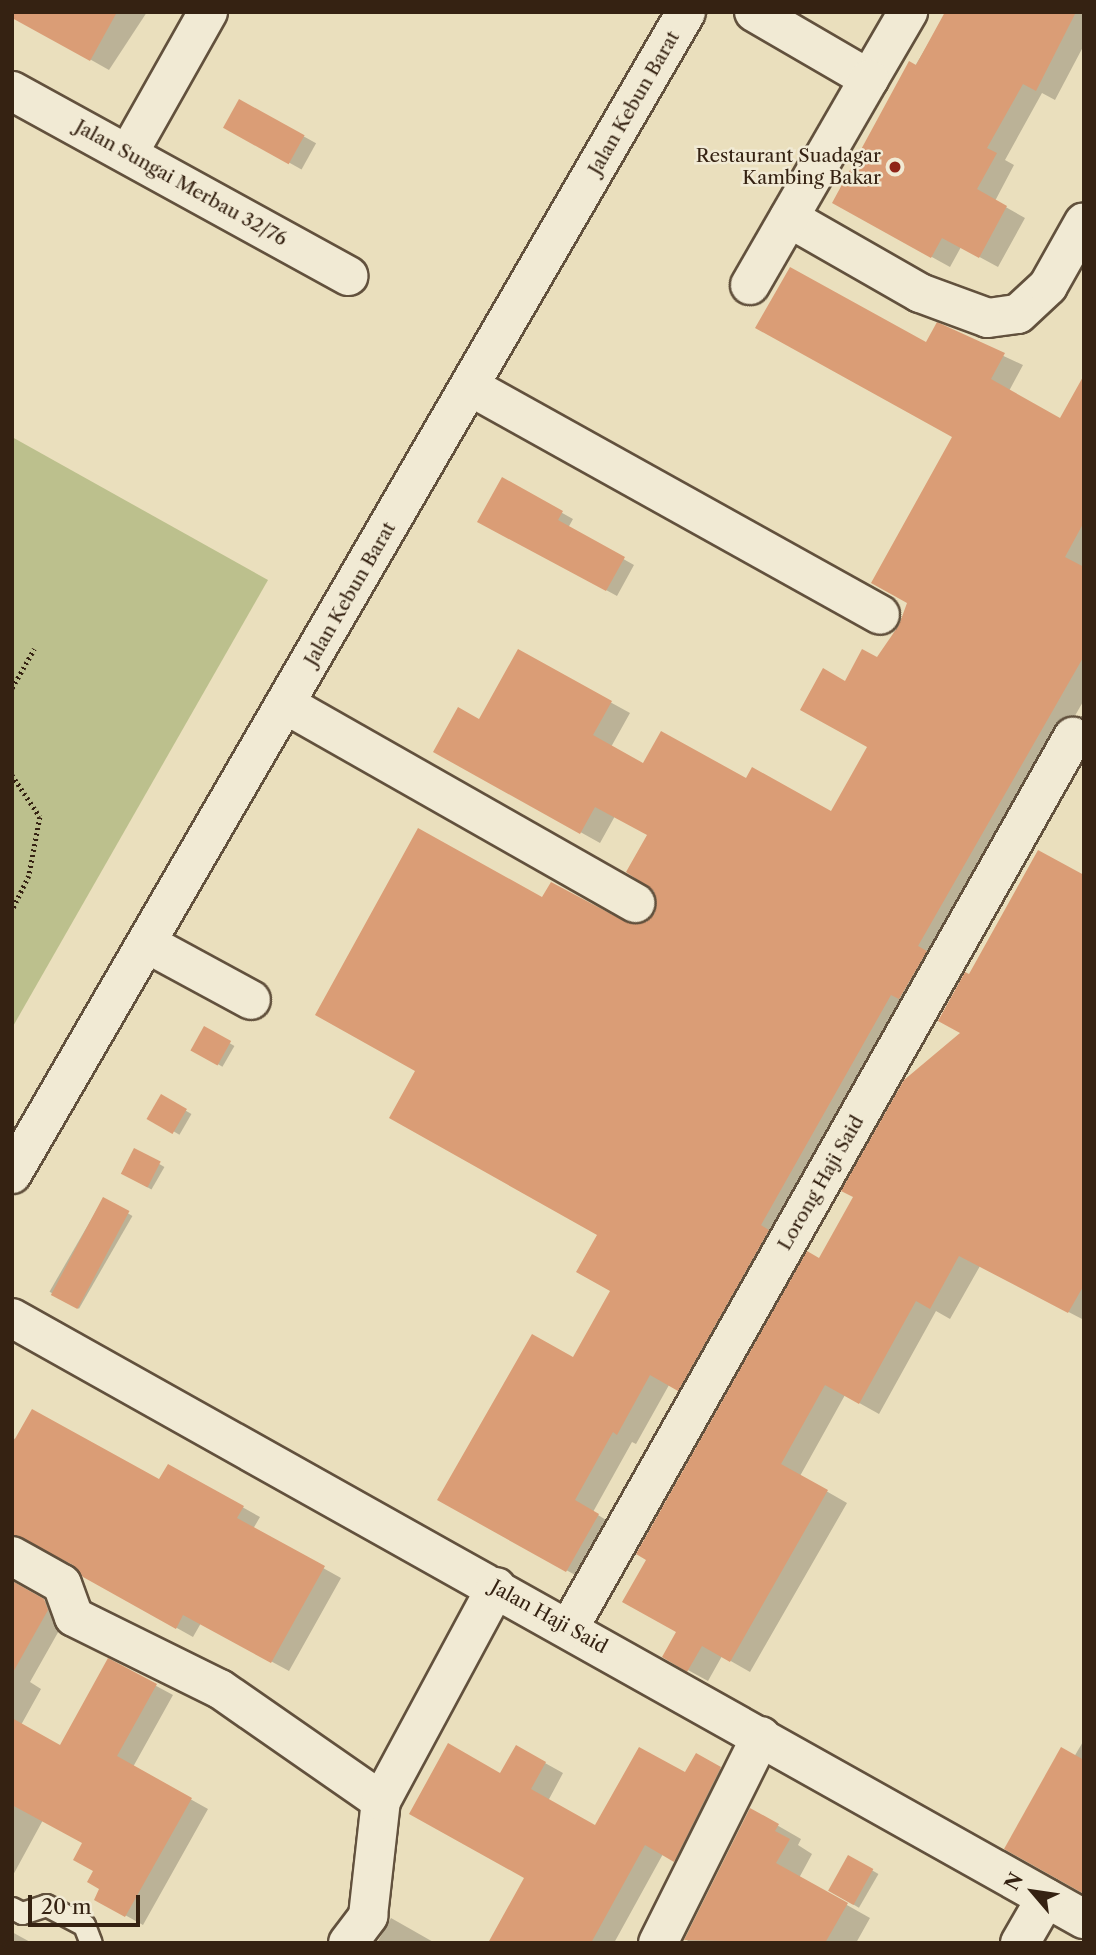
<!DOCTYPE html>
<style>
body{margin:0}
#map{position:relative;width:1096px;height:1955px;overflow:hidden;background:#eadfbd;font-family:"Libre Caslon Text",serif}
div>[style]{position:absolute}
.green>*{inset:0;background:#bcc08d}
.shadow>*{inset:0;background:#0003;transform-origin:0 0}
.building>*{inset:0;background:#da9d76;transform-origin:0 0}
.path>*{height:4.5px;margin-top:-2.25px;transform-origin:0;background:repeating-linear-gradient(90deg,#352212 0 2px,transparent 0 5.5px)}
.roads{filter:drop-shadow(2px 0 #62513d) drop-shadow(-2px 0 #62513d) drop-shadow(0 2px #62513d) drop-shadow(0 -2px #62513d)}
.lane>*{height:21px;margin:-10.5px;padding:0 10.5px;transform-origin:10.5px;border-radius:10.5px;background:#f1ead4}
.street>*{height:38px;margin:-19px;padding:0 19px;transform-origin:19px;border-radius:19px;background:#f1ead4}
.secondary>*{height:38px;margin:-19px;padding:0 19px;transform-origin:19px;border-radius:19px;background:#f1ead4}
.dots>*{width:19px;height:19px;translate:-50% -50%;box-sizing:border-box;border:4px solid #f1ead4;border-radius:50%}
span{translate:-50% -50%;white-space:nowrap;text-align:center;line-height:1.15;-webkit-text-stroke:5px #f1ead4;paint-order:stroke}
.street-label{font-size:19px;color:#352212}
.poi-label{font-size:19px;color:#352212}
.right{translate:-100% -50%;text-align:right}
.frame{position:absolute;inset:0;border:14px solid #352212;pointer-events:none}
.north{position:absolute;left:998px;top:1857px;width:70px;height:70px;-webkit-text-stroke:5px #f1ead4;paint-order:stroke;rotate:299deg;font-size:19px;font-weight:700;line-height:28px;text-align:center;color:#352212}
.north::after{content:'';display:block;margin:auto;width:24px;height:32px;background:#352212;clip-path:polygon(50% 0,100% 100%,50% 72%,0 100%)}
.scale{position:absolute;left:28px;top:1895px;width:112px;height:32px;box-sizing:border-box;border:4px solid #352212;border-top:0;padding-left:9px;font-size:21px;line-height:24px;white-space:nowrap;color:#352212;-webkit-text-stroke:5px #f1ead4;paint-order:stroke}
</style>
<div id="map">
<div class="green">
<i style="clip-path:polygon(12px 437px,268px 580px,12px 1028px)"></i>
</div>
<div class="shadow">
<i style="clip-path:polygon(30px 12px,147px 12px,109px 70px,40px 31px)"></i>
<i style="clip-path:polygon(947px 12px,1084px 12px,1084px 45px,1055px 100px,1042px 93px,1005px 160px,1014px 165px,995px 201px,1025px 218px,998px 267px,961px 247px,950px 267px,834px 203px)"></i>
<i style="left:240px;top:101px;width:87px;height:30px;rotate:29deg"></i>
<i style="clip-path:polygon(937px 325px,1023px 365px,1009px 391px,1061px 420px,1084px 379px,1084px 700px,936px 958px,697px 1400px,669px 1385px,636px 1444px,632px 1442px,593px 1512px,616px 1526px,586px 1581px,440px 1500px,574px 1360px,612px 1290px,543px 899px,551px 884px,635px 927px,649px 923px,660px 904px,649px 883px,649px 835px,615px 816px,600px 843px,435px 751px,480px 721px,519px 652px,630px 713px,611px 747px,644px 766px,747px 780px,832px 814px,869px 747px,846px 683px,878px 660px,901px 626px,954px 437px,926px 345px)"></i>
<i style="clip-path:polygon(503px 480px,573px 519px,568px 528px,634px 565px,617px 596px,480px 521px)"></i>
<i style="clip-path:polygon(1084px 877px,1084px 1320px,980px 1266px,950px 1319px,936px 1311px,879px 1414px,845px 1395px,800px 1476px,847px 1503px,750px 1672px,722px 1656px,708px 1681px,664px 1657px,678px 1632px,820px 1260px,963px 1033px,970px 976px)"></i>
<i style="left:205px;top:1029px;width:34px;height:24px;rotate:30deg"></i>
<i style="left:162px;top:1097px;width:34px;height:24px;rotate:30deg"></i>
<i style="left:135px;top:1150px;width:34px;height:26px;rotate:30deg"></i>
<i style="left:103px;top:1199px;width:34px;height:107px;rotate:30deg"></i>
<i style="clip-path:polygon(12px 1438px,160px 1482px,169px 1466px,260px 1517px,253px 1529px,341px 1578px,289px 1671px,201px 1623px,193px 1637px,84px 1576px,74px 1564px,42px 1546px,29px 1543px,12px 1553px)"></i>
<i style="clip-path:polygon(12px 1581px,61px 1611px,65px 1620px,30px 1682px,41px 1689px,21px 1725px,60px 1747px,108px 1660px,173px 1695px,133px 1767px,208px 1809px,143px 1925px,96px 1899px,102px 1889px,84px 1843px,43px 1820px,12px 1877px)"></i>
<i style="clip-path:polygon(1084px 1740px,1084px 1892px,1074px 1757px)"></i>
<i style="clip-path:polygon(697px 1755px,738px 1779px,693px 1870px,663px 1854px,614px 1943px,490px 1943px,526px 1878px,501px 1775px,545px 1763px,563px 1773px,548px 1801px,596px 1827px,686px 1775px)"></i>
<i style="clip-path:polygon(751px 1810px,801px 1839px,798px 1845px,812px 1854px,799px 1878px,870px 1918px,856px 1943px,690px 1943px,686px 1939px)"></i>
<i style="left:849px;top:1857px;width:34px;height:39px;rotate:30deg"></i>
<i style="clip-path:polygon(391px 1918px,435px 1943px,377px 1943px)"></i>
<i style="clip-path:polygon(12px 1932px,32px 1943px,12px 1943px)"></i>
</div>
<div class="building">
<i style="clip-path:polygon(12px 12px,117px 12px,90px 61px,12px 18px)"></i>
<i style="clip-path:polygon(945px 12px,1076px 12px,1036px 91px,1023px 84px,987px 148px,997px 153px,977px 189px,1007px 206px,979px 258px,942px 238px,931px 258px,832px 203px,909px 61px,916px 65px)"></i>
<i style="left:239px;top:99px;width:75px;height:33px;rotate:29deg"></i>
<i style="clip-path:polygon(790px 267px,926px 342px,937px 322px,1005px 353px,991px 379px,1060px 418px,1084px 375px,1084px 522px,1065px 557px,1084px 567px,1084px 656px,918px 946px,927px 951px,899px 999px,891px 995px,761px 1225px,769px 1230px,678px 1391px,650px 1375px,617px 1435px,613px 1432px,575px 1500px,599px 1514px,566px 1572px,437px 1500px,532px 1334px,573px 1357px,610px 1291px,576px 1272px,597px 1235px,389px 1118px,415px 1071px,315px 1015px,418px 828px,542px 897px,551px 882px,626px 922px,646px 922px,655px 913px,654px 891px,626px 872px,647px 835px,595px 807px,580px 834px,433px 752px,458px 707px,479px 719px,518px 649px,612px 701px,593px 735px,643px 763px,661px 731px,746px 778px,752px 767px,831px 811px,867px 747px,800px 710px,823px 668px,845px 681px,862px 649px,877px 657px,899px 625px,907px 603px,871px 583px,952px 437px,755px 328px)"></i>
<i style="clip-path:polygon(502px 477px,563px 511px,558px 520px,625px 557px,606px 591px,477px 522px)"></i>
<i style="clip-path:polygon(1038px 850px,1084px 875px,1084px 1285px,1068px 1313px,959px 1256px,930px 1309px,916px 1301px,859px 1404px,825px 1385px,781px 1464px,828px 1490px,730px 1662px,702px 1646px,687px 1672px,662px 1657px,676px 1632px,622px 1602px,646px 1560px,636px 1554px,807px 1251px,819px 1258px,853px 1197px,841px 1191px,904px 1080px,960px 1033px,938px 1021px,965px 972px,969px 974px)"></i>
<i style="left:204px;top:1026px;width:31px;height:28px;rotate:29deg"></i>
<i style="left:161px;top:1094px;width:30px;height:29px;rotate:30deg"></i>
<i style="left:134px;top:1148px;width:30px;height:29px;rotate:27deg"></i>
<i style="left:103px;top:1197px;width:30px;height:111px;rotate:28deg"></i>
<i style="clip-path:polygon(32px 1409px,159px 1479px,168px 1464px,244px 1506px,237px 1518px,325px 1566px,271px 1663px,183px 1615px,176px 1629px,83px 1577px,73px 1565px,12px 1534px,12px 1444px)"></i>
<i style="clip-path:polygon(12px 1581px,44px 1599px,48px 1610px,12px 1674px)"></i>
<i style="clip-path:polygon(108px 1658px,157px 1684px,117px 1756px,192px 1798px,125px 1917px,94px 1900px,99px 1889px,87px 1882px,93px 1871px,73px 1860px,82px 1843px,12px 1805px,12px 1718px,60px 1745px)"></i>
<i style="clip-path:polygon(448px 1743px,500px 1773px,516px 1745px,546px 1762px,531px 1789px,595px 1825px,639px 1747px,685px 1772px,696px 1753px,721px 1767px,674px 1862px,645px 1845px,591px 1943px,488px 1943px,524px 1878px,409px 1814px)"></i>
<i style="clip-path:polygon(1061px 1747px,1084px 1760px,1084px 1894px,1004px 1849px)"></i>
<i style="clip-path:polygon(750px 1808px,779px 1824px,775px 1831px,790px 1839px,776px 1863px,848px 1903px,825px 1943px,684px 1940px)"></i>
<i style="left:848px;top:1855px;width:29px;height:41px;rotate:29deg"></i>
</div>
<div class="path">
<i style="left:12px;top:688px;width:45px;rotate:-60.6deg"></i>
<i style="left:12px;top:775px;width:50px;rotate:56.3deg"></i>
<i style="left:40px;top:817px;width:60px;rotate:100.6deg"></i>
<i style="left:29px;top:876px;width:39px;rotate:116deg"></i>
</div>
<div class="roads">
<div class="lane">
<i style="left:12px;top:1908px;width:11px;rotate:27deg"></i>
<i style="left:22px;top:1913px;width:25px;rotate:-18deg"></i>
<i style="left:46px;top:1905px;width:43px;rotate:27.8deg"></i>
<i style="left:84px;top:1925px;width:19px;rotate:69deg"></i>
</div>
<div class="street">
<i style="left:754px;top:12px;width:133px;rotate:30.2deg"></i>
<i style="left:869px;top:79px;width:78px;rotate:-59.8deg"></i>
<i style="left:12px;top:91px;width:384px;rotate:28.8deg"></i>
<i style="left:128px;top:154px;width:163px;rotate:-60.6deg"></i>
<i style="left:789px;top:218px;width:151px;rotate:29.8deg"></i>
<i style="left:920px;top:293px;width:72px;rotate:20.2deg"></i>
<i style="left:988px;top:318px;width:30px;rotate:-8deg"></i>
<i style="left:1018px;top:314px;width:41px;rotate:-43deg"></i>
<i style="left:1048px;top:286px;width:73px;rotate:-60.6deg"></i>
<i style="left:750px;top:285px;width:238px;rotate:-60deg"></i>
<i style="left:471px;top:387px;width:468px;rotate:29.1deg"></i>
<i style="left:285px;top:704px;width:403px;rotate:29.6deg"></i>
<i style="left:148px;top:944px;width:117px;rotate:28.5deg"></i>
<i style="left:12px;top:1318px;width:1229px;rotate:29.28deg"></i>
<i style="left:12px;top:1556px;width:57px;rotate:29.2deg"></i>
<i style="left:62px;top:1584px;width:35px;rotate:70deg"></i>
<i style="left:74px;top:1617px;width:163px;rotate:26.3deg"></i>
<i style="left:220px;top:1689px;width:196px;rotate:34.8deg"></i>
<i style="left:569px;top:1628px;width:1024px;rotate:-60.51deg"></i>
<i style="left:348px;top:1943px;width:34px;rotate:-53deg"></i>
<i style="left:368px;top:1916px;width:116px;rotate:-83.6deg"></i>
<i style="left:381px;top:1801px;width:243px;rotate:-61.7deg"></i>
<i style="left:658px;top:1943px;width:231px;rotate:-63.5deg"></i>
<i style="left:1020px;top:1943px;width:52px;rotate:-60deg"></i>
</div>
<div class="secondary">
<i style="left:12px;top:1174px;width:1343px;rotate:-59.88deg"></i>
</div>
</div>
<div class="dots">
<i style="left:895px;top:167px;background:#8f2418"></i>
</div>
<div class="street-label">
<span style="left:634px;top:103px;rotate:-60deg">Jalan Kebun Barat</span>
<span style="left:181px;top:183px;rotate:29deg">Jalan Sungai Merbau 32/76</span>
<span style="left:350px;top:594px;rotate:-60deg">Jalan Kebun Barat</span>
<span style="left:821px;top:1183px;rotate:-60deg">Lorong Haji Said</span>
<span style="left:549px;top:1617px;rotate:29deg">Jalan Haji Said</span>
</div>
<div class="poi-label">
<span class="right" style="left:881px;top:167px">Restaurant Suadagar<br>Kambing Bakar</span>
</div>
<div class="frame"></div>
<div class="north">N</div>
<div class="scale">20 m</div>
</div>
